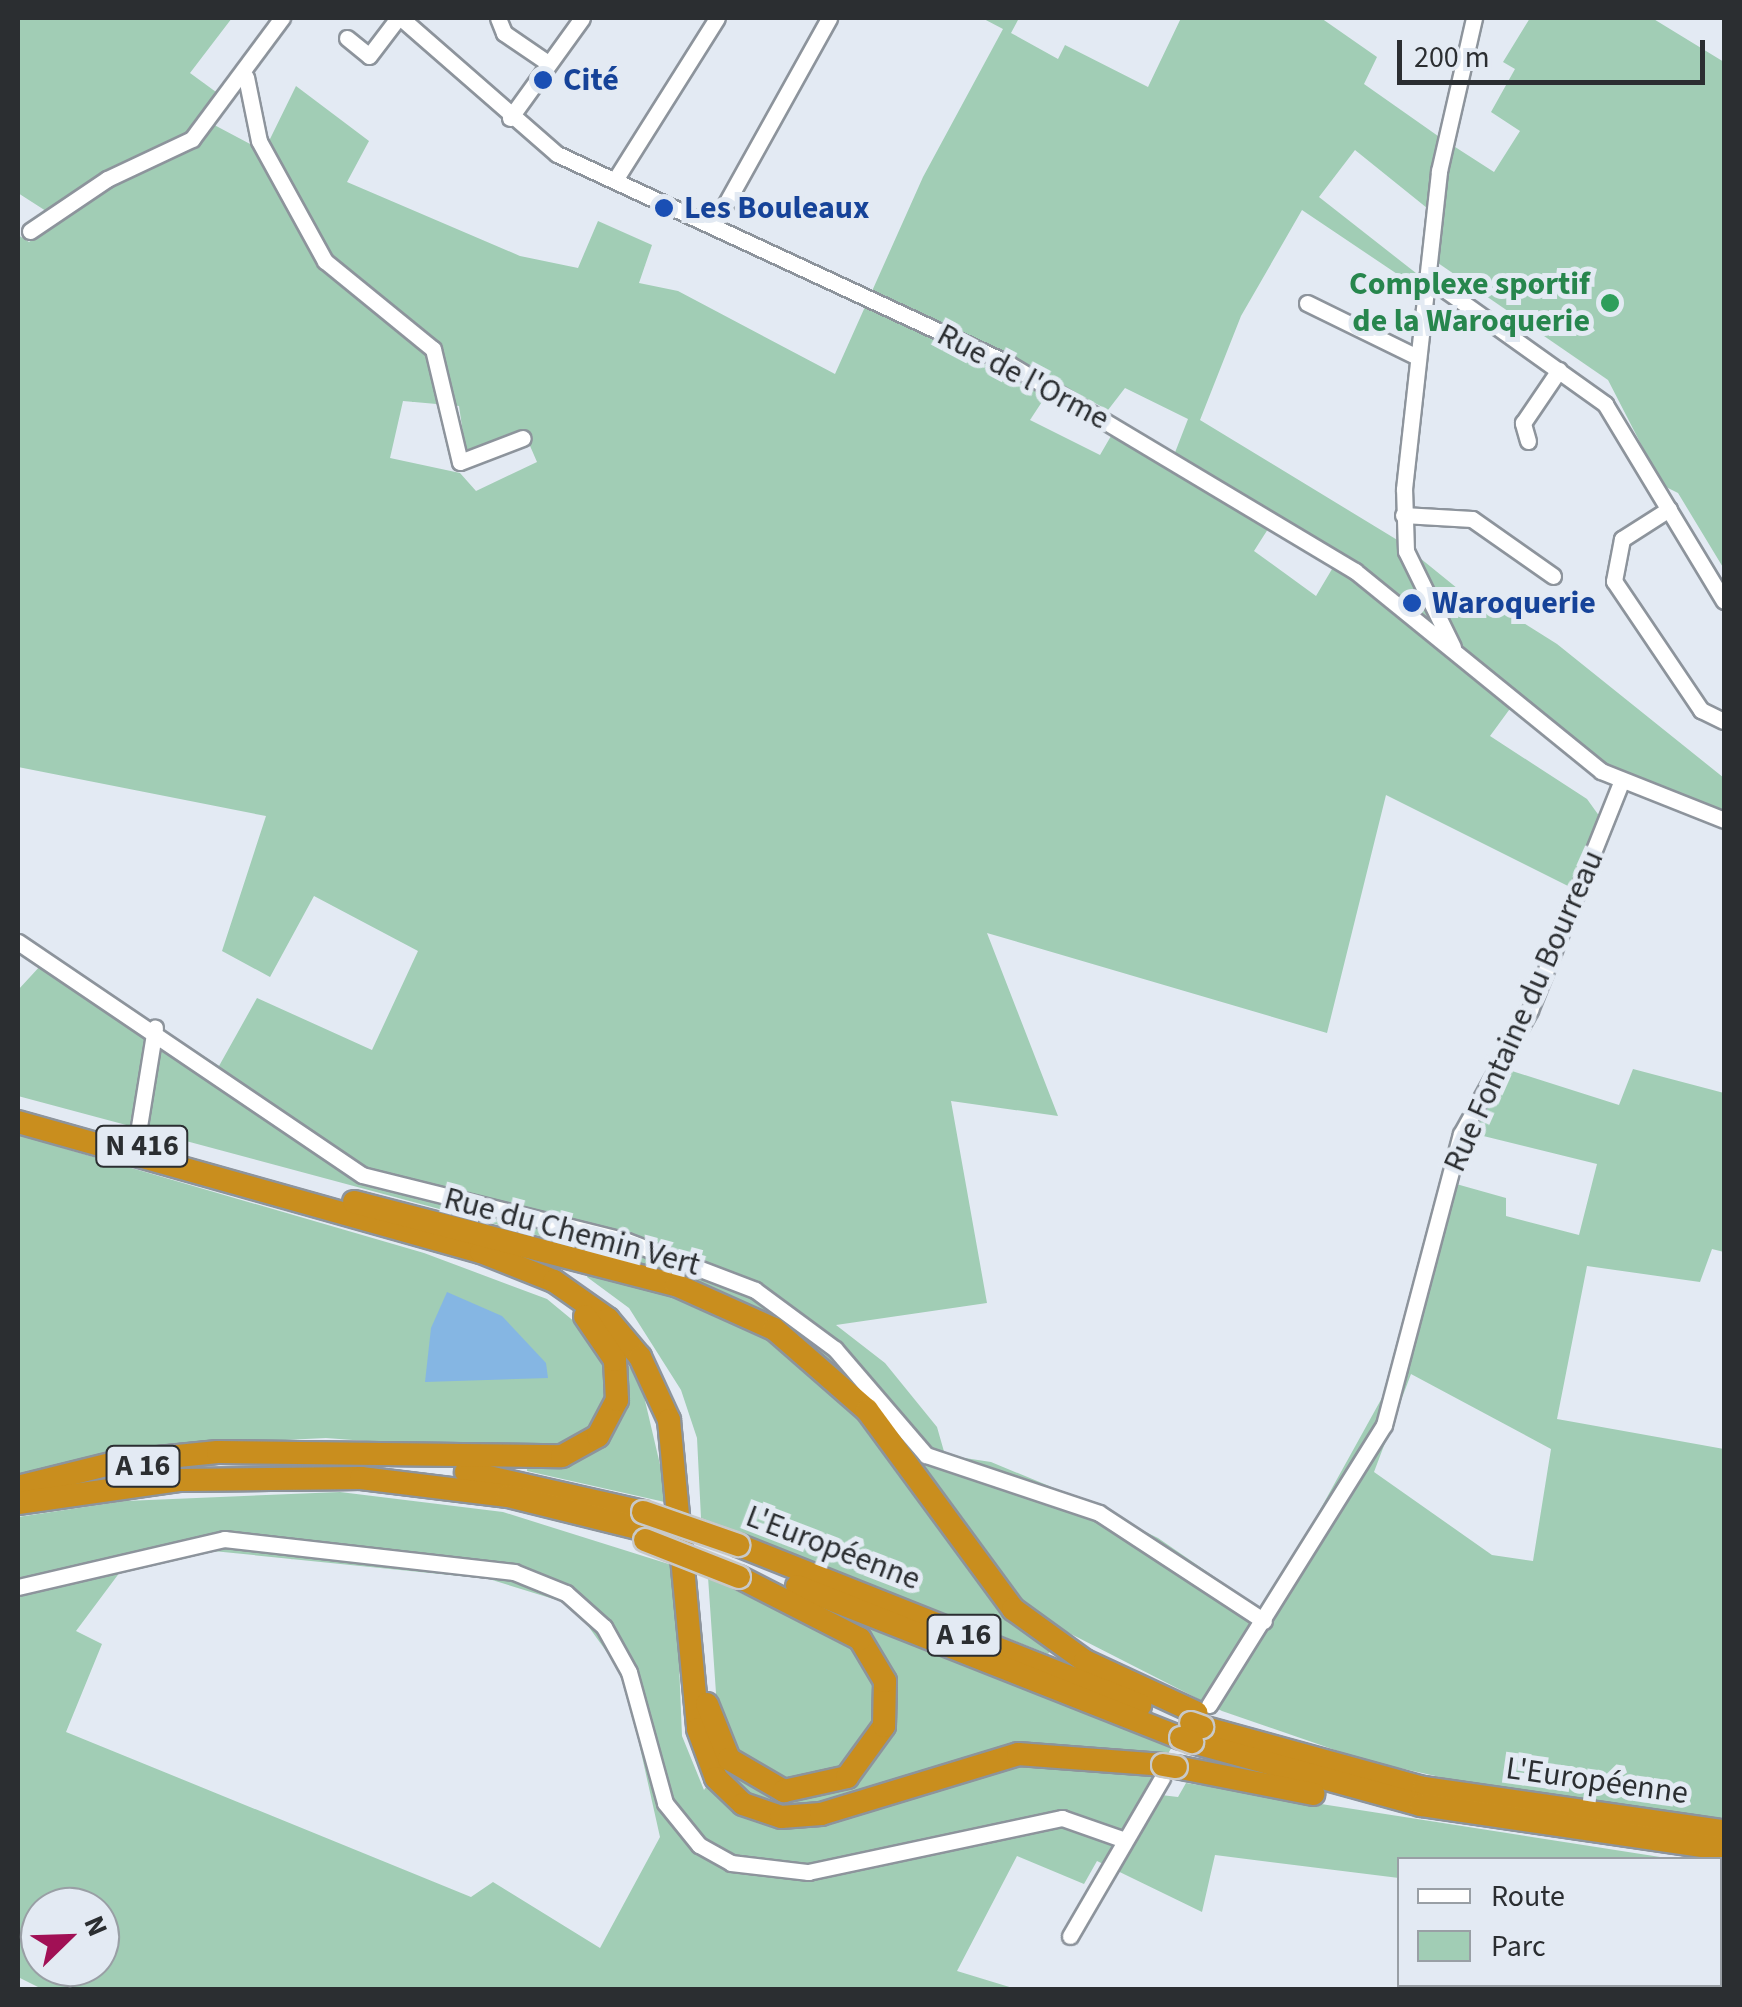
<!DOCTYPE html>
<meta charset="utf-8">
<style>
body{margin:0}
#map{position:relative;width:1742px;height:2007px;overflow:hidden;background:#e3eaf3;font-family:"Source Sans 3",sans-serif}
div>[style]{position:absolute}
.green>*{inset:0;background:#a1cdb5}
.water>*{inset:0;background:#85b6e3}
.roads{filter:drop-shadow(2px 0 #8d949c) drop-shadow(-2px 0 #8d949c) drop-shadow(0 2px #8d949c) drop-shadow(0 -2px #8d949c)}
.minor>*{height:15px;margin:-7.5px;padding:0 7.5px;transform-origin:7.5px;border-radius:7.5px;background:#fff}
.highway>*{height:22px;margin:-11px;padding:0 11px;transform-origin:11px;border-radius:11px;background:#c98e1e}
.bridges{filter:drop-shadow(2px 0 #c8c9c9) drop-shadow(-2px 0 #c8c9c9) drop-shadow(0 2px #c8c9c9) drop-shadow(0 -2px #c8c9c9)}
.highway-bridge>*{height:22px;margin:-11px;padding:0 11px;transform-origin:11px;border-radius:11px;background:#c98e1e}
.dots>*{width:28px;height:28px;translate:-50% -50%;box-sizing:border-box;border:5px solid #e3eaf3;border-radius:50%}
span{translate:-50% -50%;white-space:nowrap;text-align:center;line-height:1.15;-webkit-text-stroke:10px #e3eaf3;paint-order:stroke}
.shield-label span{padding:2px 8px;background:#e3eaf3;border:2px solid;border-radius:8px;-webkit-text-stroke-width:0}
.shield-label{font-size:30px;color:#2b2e31;font-weight:700}
.transit-label{font-size:32px;color:#164399;font-weight:700}
.left{translate:0 -50%;text-align:left}
.leisure-label{font-size:32px;color:#27864d;font-weight:700}
.right{translate:-100% -50%;text-align:right}
.street-label{font-size:32px;color:#2b2e31}
.frame{position:absolute;inset:0;border:20px solid #2b2e31;pointer-events:none}
.legend{position:absolute;left:1397px;top:1857px;width:325px;height:130px;box-sizing:border-box;background:#e3eaf3;border:2px solid #999fa5;margin:0;padding:12px 18px;list-style:none;font-size:30px;color:#2b2e31}
.legend li{display:flex;align-items:center;gap:20px;height:50px}
.legend b{width:50px;border:2px solid #999fa5}
.north{position:absolute;left:20px;top:1887px;width:100px;height:100px;box-sizing:border-box;background:#e3eaf3;border:2px solid #999fa5;border-radius:50%;rotate:67deg;font-size:28px;font-weight:700;line-height:40px;text-align:center;color:#2b2e31}
.north::after{content:'';display:block;margin:auto;width:35px;height:45px;background:#a11055;clip-path:polygon(50% 0,100% 100%,50% 72%,0 100%)}
.scale{position:absolute;left:1397px;top:40px;width:308px;height:45px;box-sizing:border-box;border:5px solid #2b2e31;border-top:0;padding-left:12px;font-size:30px;line-height:35px;white-space:nowrap;color:#2b2e31;-webkit-text-stroke:8px #e3eaf3;paint-order:stroke}
</style>
<div id="map">
<div class="green">
<i style="clip-path:polygon(evenodd,18px 18px,232px 18px,190px 73px,216px 92px,203px 119px,252px 145px,270px 139px,296px 86px,369px 141px,347px 182px,520px 256px,578px 268px,598px 221px,652px 245px,639px 283px,678px 291px,835px 374px,923px 177px,1003px 29px,982px 18px,1019px 18px,1011px 33px,1058px 59px,1065px 45px,1148px 87px,1181px 18px,1321px 18px,1377px 57px,1364px 84px,1438px 136px,1427px 208px,1355px 150px,1319px 197px,1421px 277px,1418px 288px,1302px 210px,1241px 316px,1200px 420px,1399px 541px,1484px 610px,1492px 603px,1557px 644px,1724px 778px,1724px 814px,1601px 763px,1520px 695px,1490px 736px,1587px 799px,1605px 824px,1574px 889px,1386px 795px,1327px 1033px,987px 933px,1058px 1116px,951px 1101px,987px 1303px,836px 1325px,885px 1363px,937px 1427px,945px 1455px,991px 1462px,1071px 1495px,1158px 1538px,1264px 1611px,1383px 1396px,1442px 1180px,1506px 1198px,1506px 1216px,1579px 1235px,1597px 1164px,1459px 1130px,1490px 1064px,1619px 1105px,1633px 1069px,1724px 1093px,1724px 1252px,1712px 1249px,1700px 1282px,1587px 1266px,1557px 1419px,1724px 1449px,1724px 1818px,1498px 1790px,1364px 1760px,1222px 1711px,1067px 1632px,1048px 1654px,701px 1518px,697px 1438px,681px 1390px,629px 1308px,587px 1277px,596px 1251px,18px 1096px,18px 990px,42px 964px,18px 950px,18px 934px,219px 1066px,257px 998px,372px 1050px,418px 951px,314px 896px,270px 977px,222px 951px,266px 816px,18px 767px,18px 235px,29px 242px,60px 220px,18px 193px,18px 18px,1055px 382px,1108px 410px,1125px 388px,1188px 419px,1169px 468px,1111px 436px,1100px 455px,1030px 420px,1055px 382px,18px 18px,403px 401px,459px 406px,466px 454px,524px 432px,537px 462px,476px 491px,460px 473px,390px 458px,403px 401px,18px 18px,1277px 515px,1341px 554px,1316px 596px,1254px 551px,1277px 515px,18px 18px,1411px 1374px,1551px 1449px,1533px 1561px,1492px 1555px,1374px 1472px,1411px 1374px)"></i>
<i style="clip-path:polygon(1530px 18px,1652px 18px,1724px 62px,1724px 569px,1678px 493px,1662px 485px,1608px 380px,1438px 263px,1452px 145px,1494px 172px,1520px 131px,1491px 112px,1515px 69px,1503px 62px)"></i>
<i style="clip-path:polygon(18px 1135px,424px 1253px,547px 1299px,639px 1375px,669px 1503px,527px 1471px,526px 1453px,326px 1438px,122px 1448px,18px 1474px)"></i>
<i style="clip-path:polygon(evenodd,340px 1492px,503px 1512px,675px 1566px,682px 1736px,704px 1790px,721px 1766px,708px 1577px,851px 1646px,863px 1626px,1172px 1747px,1144px 1793px,1178px 1797px,1186px 1783px,1673px 1859px,1400px 1860px,1399px 1878px,1215px 1855px,1202px 1912px,1097px 1861px,1084px 1884px,1017px 1856px,957px 1971px,1016px 1989px,44px 1990px,18px 1977px,18px 1517px,125px 1501px,340px 1492px,203px 1550px,489px 1579px,573px 1605px,624px 1676px,660px 1837px,600px 1948px,493px 1882px,471px 1897px,66px 1732px,102px 1644px,76px 1631px,120px 1572px,203px 1550px,340px 1492px,40px 1907px,100px 1907px,100px 1967px,40px 1967px,40px 1907px)"></i>
</div>
<div class="water">
<i style="clip-path:polygon(447px 1292px,502px 1316px,546px 1363px,548px 1378px,425px 1382px,431px 1328px)"></i>
</div>
<div class="roads">
<div class="minor">
<i style="left:401px;top:18px;width:207px;rotate:41.1deg"></i>
<i style="left:557px;top:154px;width:498px;rotate:24.9deg"></i>
<i style="left:1009px;top:364px;width:403px;rotate:30.9deg"></i>
<i style="left:1355px;top:571px;width:317px;rotate:39.1deg"></i>
<i style="left:1601px;top:771px;width:132px;rotate:21.7deg"></i>
<i style="left:498px;top:18px;width:16px;rotate:68deg"></i>
<i style="left:504px;top:33px;width:53px;rotate:34.3deg"></i>
<i style="left:347px;top:38px;width:28px;rotate:39deg"></i>
<i style="left:369px;top:56px;width:48px;rotate:-52.7deg"></i>
<i style="left:246px;top:77px;width:65px;rotate:78.5deg"></i>
<i style="left:259px;top:141px;width:137px;rotate:61.2deg"></i>
<i style="left:325px;top:261px;width:139px;rotate:39.2deg"></i>
<i style="left:433px;top:349px;width:116px;rotate:76.6deg"></i>
<i style="left:460px;top:462px;width:67px;rotate:-20.9deg"></i>
<i style="left:510px;top:118px;width:123px;rotate:-54.2deg"></i>
<i style="left:615px;top:180px;width:191px;rotate:-57.8deg"></i>
<i style="left:714px;top:225px;width:237px;rotate:-60.9deg"></i>
<i style="left:30px;top:231px;width:93px;rotate:-34deg"></i>
<i style="left:107px;top:179px;width:94px;rotate:-25.2deg"></i>
<i style="left:192px;top:139px;width:151px;rotate:-53.4deg"></i>
<i style="left:1427px;top:277px;width:219px;rotate:35.5deg"></i>
<i style="left:1605px;top:404px;width:230px;rotate:58.9deg"></i>
<i style="left:1307px;top:303px;width:123px;rotate:26.1deg"></i>
<i style="left:1528px;top:441px;width:19px;rotate:-106deg"></i>
<i style="left:1523px;top:423px;width:64px;rotate:-55.8deg"></i>
<i style="left:1669px;top:509px;width:56px;rotate:147.4deg"></i>
<i style="left:1622px;top:539px;width:43px;rotate:100.8deg"></i>
<i style="left:1614px;top:581px;width:156px;rotate:56deg"></i>
<i style="left:1701px;top:710px;width:25px;rotate:26deg"></i>
<i style="left:1403px;top:515px;width:69px;rotate:3.3deg"></i>
<i style="left:1472px;top:519px;width:99px;rotate:35.1deg"></i>
<i style="left:1453px;top:647px;width:107px;rotate:-116.1deg"></i>
<i style="left:1406px;top:551px;width:62px;rotate:-91.8deg"></i>
<i style="left:1404px;top:489px;width:320px;rotate:-83.7deg"></i>
<i style="left:1439px;top:171px;width:157px;rotate:-77.1deg"></i>
<i style="left:18px;top:942px;width:415px;rotate:34.1deg"></i>
<i style="left:362px;top:1175px;width:273px;rotate:14deg"></i>
<i style="left:627px;top:1241px;width:137px;rotate:20.9deg"></i>
<i style="left:755px;top:1290px;width:99px;rotate:36.4deg"></i>
<i style="left:835px;top:1349px;width:140px;rotate:49.4deg"></i>
<i style="left:926px;top:1455px;width:182px;rotate:18.5deg"></i>
<i style="left:1099px;top:1513px;width:197px;rotate:33.2deg"></i>
<i style="left:136px;top:1145px;width:119px;rotate:-80.8deg"></i>
<i style="left:18px;top:1587px;width:212px;rotate:-13.1deg"></i>
<i style="left:224px;top:1539px;width:292px;rotate:6.5deg"></i>
<i style="left:514px;top:1572px;width:56px;rotate:22deg"></i>
<i style="left:566px;top:1593px;width:51px;rotate:41.8deg"></i>
<i style="left:604px;top:1627px;width:51px;rotate:60.9deg"></i>
<i style="left:629px;top:1672px;width:136px;rotate:74.6deg"></i>
<i style="left:665px;top:1803px;width:54px;rotate:51deg"></i>
<i style="left:699px;top:1845px;width:37px;rotate:29deg"></i>
<i style="left:731px;top:1863px;width:78px;rotate:6.7deg"></i>
<i style="left:808px;top:1872px;width:260px;rotate:-12deg"></i>
<i style="left:1062px;top:1818px;width:64px;rotate:19.3deg"></i>
<i style="left:1209px;top:1705px;width:330px;rotate:-58deg"></i>
<i style="left:1384px;top:1425px;width:301px;rotate:-75.2deg"></i>
<i style="left:1461px;top:1134px;width:142px;rotate:-60.9deg"></i>
<i style="left:1530px;top:1010px;width:245px;rotate:-68.2deg"></i>
<i style="left:1070px;top:1936px;width:183px;rotate:-59.8deg"></i>
</div>
<div class="highway">
<i style="left:18px;top:1122px;width:481px;rotate:15.7deg"></i>
<i style="left:481px;top:1252px;width:79px;rotate:21.7deg"></i>
<i style="left:554px;top:1281px;width:66px;rotate:35.1deg"></i>
<i style="left:608px;top:1319px;width:50px;rotate:49.9deg"></i>
<i style="left:640px;top:1357px;width:69px;rotate:65.3deg"></i>
<i style="left:669px;top:1420px;width:310px;rotate:84.6deg"></i>
<i style="left:698px;top:1729px;width:52px;rotate:69.8deg"></i>
<i style="left:716px;top:1778px;width:37px;rotate:44deg"></i>
<i style="left:743px;top:1804px;width:40px;rotate:18.9deg"></i>
<i style="left:781px;top:1817px;width:40px;rotate:-4.3deg"></i>
<i style="left:821px;top:1814px;width:206px;rotate:-16.9deg"></i>
<i style="left:1018px;top:1754px;width:145px;rotate:4.3deg"></i>
<i style="left:354px;top:1202px;width:333px;rotate:14.5deg"></i>
<i style="left:676px;top:1285px;width:107px;rotate:24.2deg"></i>
<i style="left:774px;top:1329px;width:123px;rotate:41.1deg"></i>
<i style="left:867px;top:1410px;width:247px;rotate:53.7deg"></i>
<i style="left:1013px;top:1609px;width:89px;rotate:35.8deg"></i>
<i style="left:1085px;top:1661px;width:123px;rotate:24.9deg"></i>
<i style="left:466px;top:1472px;width:181px;rotate:12.7deg"></i>
<i style="left:18px;top:1487px;width:103px;rotate:-14deg"></i>
<i style="left:118px;top:1462px;width:100px;rotate:-5.7deg"></i>
<i style="left:218px;top:1452px;width:344px;rotate:0.7deg"></i>
<i style="left:562px;top:1456px;width:41px;rotate:-29.1deg"></i>
<i style="left:598px;top:1436px;width:41px;rotate:-62.2deg"></i>
<i style="left:617px;top:1400px;width:40px;rotate:-92.9deg"></i>
<i style="left:615px;top:1360px;width:53px;rotate:-124.3deg"></i>
<i style="left:18px;top:1503px;width:164px;rotate:-8.1deg"></i>
<i style="left:180px;top:1480px;width:181px;rotate:-0.6deg"></i>
<i style="left:361px;top:1478px;width:148px;rotate:7deg"></i>
<i style="left:508px;top:1496px;width:141px;rotate:13.9deg"></i>
<i style="left:738px;top:1545px;width:433px;rotate:21.7deg"></i>
<i style="left:797px;top:1586px;width:413px;rotate:21.6deg"></i>
<i style="left:707px;top:1704px;width:59px;rotate:68.2deg"></i>
<i style="left:729px;top:1759px;width:64px;rotate:30.2deg"></i>
<i style="left:784px;top:1791px;width:65px;rotate:-12.5deg"></i>
<i style="left:847px;top:1777px;width:63px;rotate:-54deg"></i>
<i style="left:884px;top:1726px;width:45px;rotate:-88.7deg"></i>
<i style="left:885px;top:1681px;width:49px;rotate:-120.8deg"></i>
<i style="left:860px;top:1639px;width:136px;rotate:-152.9deg"></i>
<i style="left:1202px;top:1727px;width:230px;rotate:15.4deg"></i>
<i style="left:1424px;top:1788px;width:303px;rotate:8.2deg"></i>
<i style="left:1192px;top:1742px;width:238px;rotate:15.4deg"></i>
<i style="left:1421px;top:1805px;width:306px;rotate:8.3deg"></i>
<i style="left:1176px;top:1767px;width:140px;rotate:11.1deg"></i>
</div>
</div>
<div class="bridges">
<div class="highway-bridge">
<i style="left:643px;top:1512px;width:101px;rotate:19.2deg"></i>
<i style="left:645px;top:1540px;width:101px;rotate:21.5deg"></i>
<i style="left:1191px;top:1723px;width:12px;rotate:20deg"></i>
<i style="left:1181px;top:1738px;width:12px;rotate:20deg"></i>
<i style="left:1163px;top:1765px;width:13px;rotate:9deg"></i>
</div>
</div>
<div class="dots">
<i style="left:543px;top:80px;background:#1a4fb4"></i>
<i style="left:664px;top:208px;background:#1a4fb4"></i>
<i style="left:1610px;top:303px;background:#2e9e5b"></i>
<i style="left:1412px;top:603px;background:#1a4fb4"></i>
</div>
<div class="shield-label">
<span style="left:142px;top:1146px">N 416</span>
<span style="left:143px;top:1466px">A 16</span>
<span style="left:964px;top:1635px">A 16</span>
</div>
<div class="transit-label">
<span class="left" style="left:563px;top:80px">Cité</span>
<span class="left" style="left:684px;top:208px">Les Bouleaux</span>
<span class="left" style="left:1432px;top:603px">Waroquerie</span>
</div>
<div class="leisure-label">
<span class="right" style="left:1590px;top:303px">Complexe sportif<br>de la Waroquerie</span>
</div>
<div class="street-label">
<span style="left:1023px;top:377px;rotate:28deg">Rue de l'Orme</span>
<span style="left:1524px;top:1011px;rotate:-66deg">Rue Fontaine du Bourreau</span>
<span style="left:572px;top:1232px;rotate:15deg">Rue du Chemin Vert</span>
<span style="left:833px;top:1548px;rotate:21deg">L'Européenne</span>
<span style="left:1597px;top:1781px;rotate:8deg">L'Européenne</span>
</div>
<div class="frame"></div>
<ul class="legend">
<li><b style="height:12px;background:#fff"></b>Route</li>
<li><b style="height:28px;background:#a1cdb5"></b>Parc</li>
</ul>
<div class="north">N</div>
<div class="scale">200 m</div>
</div>
